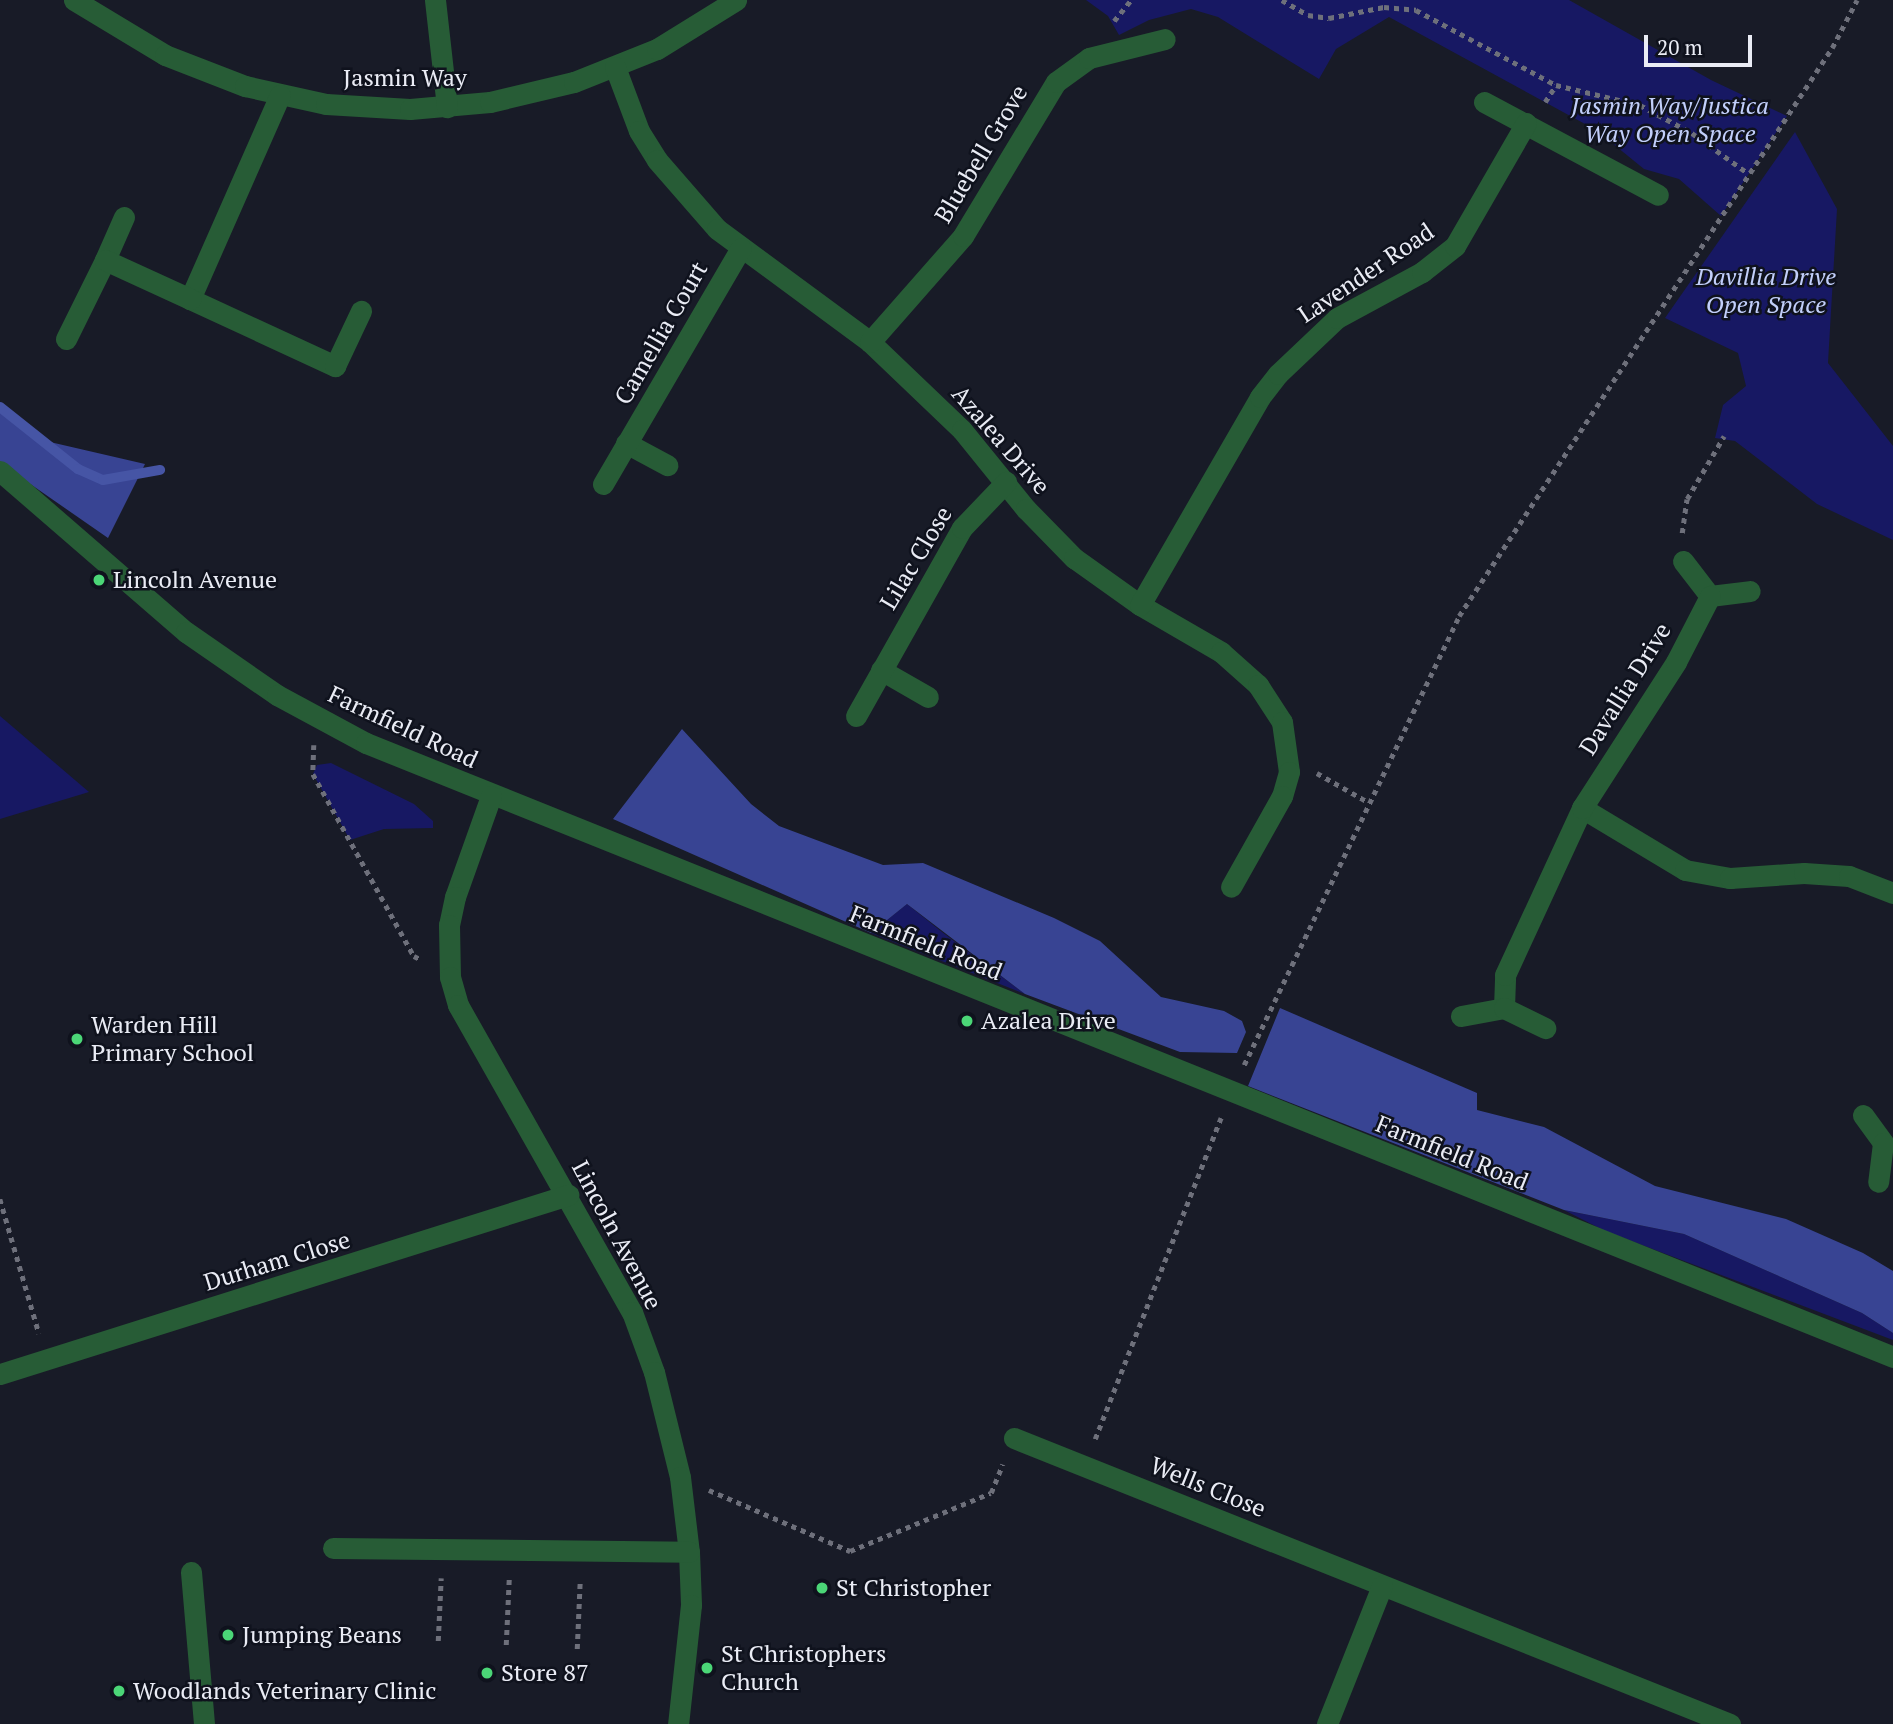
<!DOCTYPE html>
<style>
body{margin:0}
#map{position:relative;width:1893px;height:1724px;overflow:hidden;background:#181b27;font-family:"PT Serif",serif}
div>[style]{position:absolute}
.green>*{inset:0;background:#171863}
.forest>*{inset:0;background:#384493}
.stream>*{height:10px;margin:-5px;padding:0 5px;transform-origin:5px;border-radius:5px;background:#4655a5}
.path>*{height:4.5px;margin-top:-2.25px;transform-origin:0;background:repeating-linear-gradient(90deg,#6e707b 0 5px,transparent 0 10px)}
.minor>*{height:21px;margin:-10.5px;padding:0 10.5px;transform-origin:10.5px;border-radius:10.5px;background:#275c36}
.dots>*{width:19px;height:19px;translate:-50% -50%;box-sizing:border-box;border:4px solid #0f121d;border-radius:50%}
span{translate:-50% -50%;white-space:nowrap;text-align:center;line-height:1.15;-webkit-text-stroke:5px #0f121d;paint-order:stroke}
.street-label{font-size:24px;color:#eaecf5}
.park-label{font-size:24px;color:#c2cffb;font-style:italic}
.poi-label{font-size:24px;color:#eaecf5}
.left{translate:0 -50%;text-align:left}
.scale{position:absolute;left:1644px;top:35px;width:108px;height:32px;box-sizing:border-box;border:4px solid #eaecf5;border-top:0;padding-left:9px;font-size:21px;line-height:24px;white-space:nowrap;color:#eaecf5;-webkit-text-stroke:5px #0f121d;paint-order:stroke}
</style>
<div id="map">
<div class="green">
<i style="clip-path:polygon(1086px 0,1569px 0,1711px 80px,1787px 116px,1721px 216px,1679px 179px,1644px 169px,1596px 130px,1389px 17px,1336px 49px,1319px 79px,1218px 17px,1191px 9px,1149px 20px,1119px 35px,1108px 16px)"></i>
<i style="clip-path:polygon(1795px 132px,1837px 209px,1828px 363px,1893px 446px,1893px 540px,1817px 504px,1735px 441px,1715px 438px,1723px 405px,1746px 386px,1738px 353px,1665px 318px)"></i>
<i style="clip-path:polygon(0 716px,89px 792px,0 819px)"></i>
<i style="clip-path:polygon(331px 763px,414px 804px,433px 821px,433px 828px,384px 829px,350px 840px,313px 774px,317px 765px)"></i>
<i style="clip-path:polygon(907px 904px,942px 932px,1025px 994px,871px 933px)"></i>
<i style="clip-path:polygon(1564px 1210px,1684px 1234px,1862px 1313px,1893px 1333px,1893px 1340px,1605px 1231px)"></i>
</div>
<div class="forest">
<i style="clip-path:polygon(0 406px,37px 439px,145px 464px,108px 538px,0 463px)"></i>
<i style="clip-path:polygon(682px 729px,751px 804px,779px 826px,883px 865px,923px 863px,1054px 918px,1100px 941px,1161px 997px,1224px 1011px,1242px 1021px,1246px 1032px,1237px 1053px,1180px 1052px,1025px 994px,907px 904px,871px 933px,613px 819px)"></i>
<i style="clip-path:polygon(1280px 1008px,1477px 1093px,1477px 1110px,1544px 1127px,1655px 1186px,1786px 1219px,1863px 1253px,1893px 1271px,1893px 1333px,1862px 1313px,1684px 1234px,1564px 1210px,1248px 1086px)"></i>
</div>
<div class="stream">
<i style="left:0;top:407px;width:100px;rotate:38.5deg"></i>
<i style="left:78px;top:469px;width:27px;rotate:24deg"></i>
<i style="left:103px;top:480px;width:58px;rotate:-10deg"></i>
</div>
<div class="path">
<i style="left:1282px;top:0;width:30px;rotate:30deg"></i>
<i style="left:1308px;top:15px;width:21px;rotate:8deg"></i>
<i style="left:1329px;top:18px;width:56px;rotate:-11.3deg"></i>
<i style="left:1384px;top:7px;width:32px;rotate:5deg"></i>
<i style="left:1416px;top:10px;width:159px;rotate:28.2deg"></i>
<i style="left:1556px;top:85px;width:86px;rotate:13.4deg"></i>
<i style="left:1640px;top:105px;width:59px;rotate:28.3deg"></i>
<i style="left:1692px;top:133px;width:70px;rotate:35.7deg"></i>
<i style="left:1114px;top:21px;width:27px;rotate:-51deg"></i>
<i style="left:1545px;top:102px;width:20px;rotate:-57deg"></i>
<i style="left:1682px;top:533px;width:34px;rotate:-82deg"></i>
<i style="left:1687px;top:499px;width:73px;rotate:-59.6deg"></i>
<i style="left:314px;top:745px;width:29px;rotate:92deg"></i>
<i style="left:313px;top:774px;width:208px;rotate:61deg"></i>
<i style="left:414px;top:956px;width:9px;rotate:27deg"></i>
<i style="left:1317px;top:773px;width:59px;rotate:29.6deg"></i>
<i style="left:1244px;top:1065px;width:498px;rotate:-64.4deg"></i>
<i style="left:1459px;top:616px;width:680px;rotate:-56.71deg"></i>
<i style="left:1832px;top:48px;width:54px;rotate:-62.5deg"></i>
<i style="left:0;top:1199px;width:140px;rotate:73.8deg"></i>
<i style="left:1095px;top:1439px;width:345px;rotate:-68.6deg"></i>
<i style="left:709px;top:1490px;width:154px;rotate:23.4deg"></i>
<i style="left:850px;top:1551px;width:152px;rotate:-22.4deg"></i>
<i style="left:991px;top:1493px;width:31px;rotate:-68deg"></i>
<i style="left:438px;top:1641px;width:63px;rotate:-87.3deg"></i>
<i style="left:506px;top:1645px;width:67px;rotate:-87.4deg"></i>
<i style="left:577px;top:1649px;width:70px;rotate:-87.5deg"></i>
</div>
<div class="minor">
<i style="left:74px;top:0;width:106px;rotate:31.1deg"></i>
<i style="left:165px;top:55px;width:86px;rotate:21.2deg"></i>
<i style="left:245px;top:86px;width:83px;rotate:12.5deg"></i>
<i style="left:326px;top:104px;width:84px;rotate:3.4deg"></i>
<i style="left:410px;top:109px;width:80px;rotate:-5deg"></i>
<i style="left:490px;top:102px;width:86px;rotate:-13.4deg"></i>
<i style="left:574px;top:82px;width:89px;rotate:-21.7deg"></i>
<i style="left:657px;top:49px;width:93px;rotate:-31.8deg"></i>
<i style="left:435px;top:0;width:108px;rotate:83.6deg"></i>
<i style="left:615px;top:67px;width:68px;rotate:69.4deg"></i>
<i style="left:639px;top:131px;width:34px;rotate:58deg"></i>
<i style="left:657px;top:160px;width:91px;rotate:49deg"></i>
<i style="left:717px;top:229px;width:190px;rotate:36.4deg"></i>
<i style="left:870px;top:342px;width:127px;rotate:43.7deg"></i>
<i style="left:962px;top:430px;width:102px;rotate:51deg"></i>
<i style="left:1026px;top:509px;width:69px;rotate:45.6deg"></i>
<i style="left:1074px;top:558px;width:81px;rotate:35.5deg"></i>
<i style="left:1140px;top:605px;width:94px;rotate:30.1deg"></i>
<i style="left:1221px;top:652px;width:50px;rotate:41.7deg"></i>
<i style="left:1258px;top:685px;width:44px;rotate:57deg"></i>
<i style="left:1282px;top:722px;width:50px;rotate:82deg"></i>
<i style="left:1289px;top:772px;width:25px;rotate:106deg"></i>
<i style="left:1282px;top:796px;width:104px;rotate:119.3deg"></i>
<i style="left:280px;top:95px;width:223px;rotate:113.8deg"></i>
<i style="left:190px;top:299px;width:160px;rotate:24.8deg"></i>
<i style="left:335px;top:366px;width:61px;rotate:-64.7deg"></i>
<i style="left:1484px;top:102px;width:197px;rotate:28.1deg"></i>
<i style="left:105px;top:260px;width:47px;rotate:-66.2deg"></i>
<i style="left:66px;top:339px;width:88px;rotate:-63.7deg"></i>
<i style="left:105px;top:260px;width:94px;rotate:24.6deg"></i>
<i style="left:870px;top:342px;width:141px;rotate:-48.7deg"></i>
<i style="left:963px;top:236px;width:180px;rotate:-58.9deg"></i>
<i style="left:1056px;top:82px;width:41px;rotate:-36deg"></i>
<i style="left:1089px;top:58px;width:78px;rotate:-14deg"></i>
<i style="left:626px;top:443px;width:47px;rotate:28.2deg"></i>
<i style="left:0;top:471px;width:246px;rotate:40.9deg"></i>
<i style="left:186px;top:632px;width:111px;rotate:34.7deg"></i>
<i style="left:277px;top:695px;width:101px;rotate:28.3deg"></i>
<i style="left:366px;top:743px;width:1646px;rotate:21.9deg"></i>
<i style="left:603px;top:484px;width:273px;rotate:-59.7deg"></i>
<i style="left:1683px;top:561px;width:44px;rotate:52.4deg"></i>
<i style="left:1710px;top:596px;width:40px;rotate:-7.1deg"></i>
<i style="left:1140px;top:605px;width:240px;rotate:-60deg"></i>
<i style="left:1260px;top:397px;width:29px;rotate:-52deg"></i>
<i style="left:1278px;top:374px;width:81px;rotate:-43.5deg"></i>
<i style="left:1337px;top:318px;width:97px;rotate:-28.4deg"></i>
<i style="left:1422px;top:272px;width:42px;rotate:-38.2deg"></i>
<i style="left:1455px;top:246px;width:142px;rotate:-60deg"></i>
<i style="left:881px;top:670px;width:54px;rotate:29.9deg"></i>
<i style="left:856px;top:716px;width:216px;rotate:-60.6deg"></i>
<i style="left:962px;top:528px;width:64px;rotate:-46.3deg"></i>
<i style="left:491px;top:796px;width:107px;rotate:109.6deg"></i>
<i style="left:455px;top:897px;width:29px;rotate:102deg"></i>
<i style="left:449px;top:925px;width:52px;rotate:88.9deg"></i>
<i style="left:450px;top:977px;width:29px;rotate:74deg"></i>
<i style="left:458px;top:1005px;width:353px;rotate:60.5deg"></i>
<i style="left:632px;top:1312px;width:64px;rotate:69.9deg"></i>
<i style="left:654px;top:1372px;width:108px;rotate:76.1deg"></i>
<i style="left:680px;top:1477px;width:76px;rotate:83.2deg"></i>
<i style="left:689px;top:1552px;width:53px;rotate:87.8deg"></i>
<i style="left:691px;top:1605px;width:120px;rotate:96.2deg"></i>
<i style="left:1582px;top:808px;width:120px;rotate:31deg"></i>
<i style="left:1685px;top:870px;width:46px;rotate:10.1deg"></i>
<i style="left:1730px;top:878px;width:74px;rotate:-3.9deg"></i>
<i style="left:1804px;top:873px;width:45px;rotate:3.8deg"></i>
<i style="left:1849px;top:876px;width:47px;rotate:21.1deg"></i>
<i style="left:1504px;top:1008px;width:33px;rotate:-88deg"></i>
<i style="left:1505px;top:975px;width:184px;rotate:-65.2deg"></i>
<i style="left:1582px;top:808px;width:174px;rotate:-57.2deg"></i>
<i style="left:1676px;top:662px;width:74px;rotate:-62.7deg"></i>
<i style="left:1461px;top:1016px;width:44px;rotate:-10.5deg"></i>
<i style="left:1504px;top:1008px;width:46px;rotate:26deg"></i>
<i style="left:1863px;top:1115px;width:34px;rotate:54deg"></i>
<i style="left:1883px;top:1143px;width:39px;rotate:97deg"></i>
<i style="left:0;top:1374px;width:596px;rotate:-17.49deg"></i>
<i style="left:1014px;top:1438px;width:771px;rotate:21.77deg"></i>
<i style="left:333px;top:1548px;width:356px;rotate:0.6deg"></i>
<i style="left:191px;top:1572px;width:153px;rotate:85.1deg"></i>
<i style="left:1327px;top:1724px;width:149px;rotate:-68.3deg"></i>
</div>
<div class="dots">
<i style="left:99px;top:580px;background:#4bd677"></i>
<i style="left:967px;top:1021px;background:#4bd677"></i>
<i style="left:77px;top:1039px;background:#4bd677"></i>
<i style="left:822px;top:1588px;background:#4bd677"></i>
<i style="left:228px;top:1635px;background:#4bd677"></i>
<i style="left:707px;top:1668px;background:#4bd677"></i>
<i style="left:487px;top:1673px;background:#4bd677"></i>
<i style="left:119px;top:1691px;background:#4bd677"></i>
</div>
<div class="street-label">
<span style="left:405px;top:78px">Jasmin Way</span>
<span style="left:981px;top:154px;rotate:-59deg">Bluebell Grove</span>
<span style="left:1366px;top:273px;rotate:-34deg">Lavender Road</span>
<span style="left:661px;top:333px;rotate:-60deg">Camellia Court</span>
<span style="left:1001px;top:440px;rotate:49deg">Azalea Drive</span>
<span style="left:916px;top:558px;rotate:-59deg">Lilac Close</span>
<span style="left:1625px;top:689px;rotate:-58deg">Davallia Drive</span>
<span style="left:403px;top:727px;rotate:25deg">Farmfield Road</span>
<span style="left:926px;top:943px;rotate:22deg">Farmfield Road</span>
<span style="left:1452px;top:1153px;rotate:22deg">Farmfield Road</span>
<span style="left:617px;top:1235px;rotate:62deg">Lincoln Avenue</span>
<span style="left:277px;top:1261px;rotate:-17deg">Durham Close</span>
<span style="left:1208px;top:1487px;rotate:22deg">Wells Close</span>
</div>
<div class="park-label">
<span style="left:1670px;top:120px">Jasmin Way/Justica<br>Way Open Space</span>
<span style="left:1766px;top:291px">Davillia Drive<br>Open Space</span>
</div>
<div class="poi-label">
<span class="left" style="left:113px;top:580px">Lincoln Avenue</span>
<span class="left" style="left:981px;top:1021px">Azalea Drive</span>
<span class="left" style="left:91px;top:1039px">Warden Hill<br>Primary School</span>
<span class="left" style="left:836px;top:1588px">St Christopher</span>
<span class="left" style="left:242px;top:1635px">Jumping Beans</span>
<span class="left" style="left:721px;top:1668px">St Christophers<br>Church</span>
<span class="left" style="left:501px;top:1673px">Store 87</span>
<span class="left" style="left:133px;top:1691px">Woodlands Veterinary Clinic</span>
</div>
<div class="scale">20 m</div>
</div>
